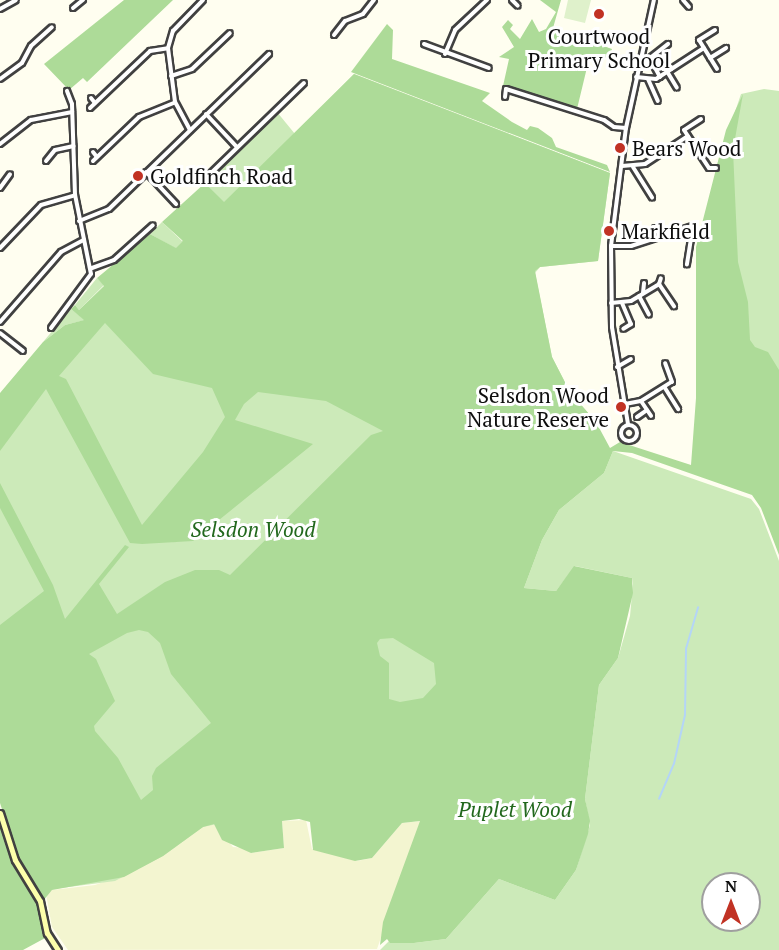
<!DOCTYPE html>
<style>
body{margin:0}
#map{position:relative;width:779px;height:950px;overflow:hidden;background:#fffef0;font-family:"PT Serif",serif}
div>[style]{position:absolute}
.farmland>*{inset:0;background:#f3f5d0}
.green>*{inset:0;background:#cceab9}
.forest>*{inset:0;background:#addb98}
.pitch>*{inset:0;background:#dff1cb}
.stream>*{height:1.5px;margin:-0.75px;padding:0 0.75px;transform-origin:0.75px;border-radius:0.75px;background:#b4d5f7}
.roads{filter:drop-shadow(2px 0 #414141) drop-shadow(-2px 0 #414141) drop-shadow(0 2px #414141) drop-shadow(0 -2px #414141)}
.street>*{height:4px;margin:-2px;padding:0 2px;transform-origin:2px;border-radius:2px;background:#fff}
.street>.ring{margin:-2px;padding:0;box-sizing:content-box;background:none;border:4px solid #fff;border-radius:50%}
.secondary>*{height:5px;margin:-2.5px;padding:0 2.5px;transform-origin:2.5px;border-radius:2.5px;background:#fdffab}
.dots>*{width:16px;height:16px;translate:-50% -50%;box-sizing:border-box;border:3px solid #fff;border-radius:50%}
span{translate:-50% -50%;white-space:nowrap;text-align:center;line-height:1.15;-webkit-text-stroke:6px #fff;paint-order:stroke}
.poi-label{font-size:21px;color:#0e0e0e}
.left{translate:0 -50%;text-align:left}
.right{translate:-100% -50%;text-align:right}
.park-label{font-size:21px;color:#22681d;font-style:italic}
.north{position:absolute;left:701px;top:872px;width:60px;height:60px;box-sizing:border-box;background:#fff;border:2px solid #9f9f9f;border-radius:50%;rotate:0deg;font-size:16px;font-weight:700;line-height:24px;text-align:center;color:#0e0e0e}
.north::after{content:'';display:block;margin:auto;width:21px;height:27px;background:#c13224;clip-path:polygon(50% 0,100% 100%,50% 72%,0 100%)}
</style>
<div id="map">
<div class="farmland">
<i style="clip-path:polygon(306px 820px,312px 849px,357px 861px,372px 858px,402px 823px,421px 821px,377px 949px,68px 950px,52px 927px,46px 894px,52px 890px,95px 885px,139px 869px,202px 827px,214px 824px,233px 847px,247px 848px,251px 853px,284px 848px,282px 821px)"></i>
</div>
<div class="green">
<i style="clip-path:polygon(354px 74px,610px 173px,598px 261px,540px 267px,535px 273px,552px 357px,570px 392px,596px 422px,462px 701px,236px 820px,203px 827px,163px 856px,115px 881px,46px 890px,0 793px,0 442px,71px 351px,175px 248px,150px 234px,162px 222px,182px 241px,223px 202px,205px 183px,277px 112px,295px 134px)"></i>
<i style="clip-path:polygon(764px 89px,779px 91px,779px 417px,752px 354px,717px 165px,741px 94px)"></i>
<i style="clip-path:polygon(97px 278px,104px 285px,79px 310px,75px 305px)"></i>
<i style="clip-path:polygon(71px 309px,85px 320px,65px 325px,43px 342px)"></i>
<i style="clip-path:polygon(evenodd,613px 451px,751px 499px,759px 509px,779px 561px,779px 950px,380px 950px,389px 941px,414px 943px,446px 939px,499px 879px,555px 900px,576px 870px,590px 825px,585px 799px,599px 685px,618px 658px,630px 616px,633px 584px,632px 578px,575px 566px,556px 591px,524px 588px,542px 540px,559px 510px,604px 473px,613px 451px,713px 884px,749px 884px,749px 920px,713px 920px,713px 884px)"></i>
</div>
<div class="forest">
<i style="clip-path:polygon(124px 0,173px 0,87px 82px,83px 78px,69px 90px,44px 64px)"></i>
<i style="clip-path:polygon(540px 0,561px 0,553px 28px,612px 49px,609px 58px,590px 55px,577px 109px,503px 86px,509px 59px,499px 57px,514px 47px,502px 27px,508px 20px,513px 25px,510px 29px,520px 39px,532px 19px,539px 32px,546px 29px,556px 12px)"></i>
<i style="clip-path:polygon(387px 24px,393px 30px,392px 59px,490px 93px,482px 101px,512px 122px,527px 130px,530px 126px,538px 128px,552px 138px,556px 147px,607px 165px,610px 172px,351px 72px)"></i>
<i style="clip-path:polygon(evenodd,354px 74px,610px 173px,598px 261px,540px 267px,535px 271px,552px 357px,570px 392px,596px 422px,610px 448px,620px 442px,691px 465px,696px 398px,696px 247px,726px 130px,743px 94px,733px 150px,738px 262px,748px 302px,750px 340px,755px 347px,768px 352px,779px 370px,779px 555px,761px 508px,752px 495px,632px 453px,613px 451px,604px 473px,559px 510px,542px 540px,524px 588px,556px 591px,574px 566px,632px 578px,633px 593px,618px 658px,599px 685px,585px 799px,590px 821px,588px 834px,576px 870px,555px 900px,499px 879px,446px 939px,414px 943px,390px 943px,387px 939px,380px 945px,383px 922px,420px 821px,402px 823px,372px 858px,355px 861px,313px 850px,310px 822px,299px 819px,282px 821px,284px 848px,251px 853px,222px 840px,214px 824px,203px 827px,163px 856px,124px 877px,52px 890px,43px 901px,18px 859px,0 803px,0 625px,44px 591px,0 508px,0 483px,53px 585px,65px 619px,125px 545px,129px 547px,99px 584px,117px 614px,165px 582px,195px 570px,219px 570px,230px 575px,371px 435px,383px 431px,326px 401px,258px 392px,244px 404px,235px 420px,313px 444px,193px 541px,142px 544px,130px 543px,46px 389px,0 451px,0 393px,43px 342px,65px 325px,84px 320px,71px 309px,75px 305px,79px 310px,104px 286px,97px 278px,150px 234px,176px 248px,183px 241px,162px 222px,205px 183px,224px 202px,354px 74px,105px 323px,153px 374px,212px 388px,225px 417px,203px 452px,142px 525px,66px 379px,59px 376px,105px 323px,354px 74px,139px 630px,148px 632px,160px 643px,171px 674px,211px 723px,156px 768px,152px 776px,153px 790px,141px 800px,118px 758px,95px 731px,94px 726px,115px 701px,96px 659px,89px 654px,127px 633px,139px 630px,354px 74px,393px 638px,434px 663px,436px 684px,423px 698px,400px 702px,389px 699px,389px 663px,380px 656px,377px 643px,380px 639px,393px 638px)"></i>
<i style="clip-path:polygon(0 823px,16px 871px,36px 900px,47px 937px,23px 950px,0 950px)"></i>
</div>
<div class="pitch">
<i style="clip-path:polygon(568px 0,591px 0,585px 23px,564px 18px)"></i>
</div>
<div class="stream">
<i style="left:659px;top:799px;width:38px;rotate:-67deg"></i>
<i style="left:674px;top:764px;width:50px;rotate:-77.3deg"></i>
<i style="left:685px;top:715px;width:66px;rotate:-89.1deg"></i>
<i style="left:686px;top:649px;width:43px;rotate:-73.7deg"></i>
</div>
<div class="roads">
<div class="street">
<i style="left:512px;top:0;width:8px;rotate:45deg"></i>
<i style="left:683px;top:0;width:9px;rotate:49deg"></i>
<i style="left:73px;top:8px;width:13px;rotate:-39deg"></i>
<i style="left:0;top:9px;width:18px;rotate:-29deg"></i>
<i style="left:715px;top:30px;width:19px;rotate:148deg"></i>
<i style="left:699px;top:40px;width:34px;rotate:58deg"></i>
<i style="left:334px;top:35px;width:18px;rotate:-52deg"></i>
<i style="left:345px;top:21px;width:19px;rotate:-21deg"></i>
<i style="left:363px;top:14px;width:18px;rotate:-52deg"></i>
<i style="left:424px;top:44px;width:69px;rotate:20.3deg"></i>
<i style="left:445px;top:54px;width:26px;rotate:-67deg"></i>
<i style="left:455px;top:30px;width:44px;rotate:-43.2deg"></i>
<i style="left:710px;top:58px;width:19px;rotate:-32deg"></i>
<i style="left:668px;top:73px;width:17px;rotate:59deg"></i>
<i style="left:171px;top:76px;width:22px;rotate:-18deg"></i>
<i style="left:192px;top:69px;width:52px;rotate:-43.5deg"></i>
<i style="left:636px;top:77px;width:20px;rotate:6deg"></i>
<i style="left:656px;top:79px;width:57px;rotate:-32.9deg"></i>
<i style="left:660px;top:77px;width:21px;rotate:-118deg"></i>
<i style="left:650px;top:58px;width:23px;rotate:-38deg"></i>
<i style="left:0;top:79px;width:27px;rotate:-36deg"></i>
<i style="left:22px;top:63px;width:19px;rotate:-62deg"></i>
<i style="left:31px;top:46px;width:28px;rotate:-42deg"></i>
<i style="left:648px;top:79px;width:24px;rotate:66deg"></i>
<i style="left:505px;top:97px;width:8px;rotate:-83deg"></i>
<i style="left:506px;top:89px;width:103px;rotate:17.6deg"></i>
<i style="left:604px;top:120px;width:12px;rotate:35deg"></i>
<i style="left:614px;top:127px;width:12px;rotate:5deg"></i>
<i style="left:91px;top:98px;width:6px;rotate:51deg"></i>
<i style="left:90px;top:108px;width:83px;rotate:-43.5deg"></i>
<i style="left:150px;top:51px;width:18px;rotate:-9deg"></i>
<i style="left:206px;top:114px;width:45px;rotate:46.8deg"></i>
<i style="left:701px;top:119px;width:20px;rotate:147deg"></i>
<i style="left:684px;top:130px;width:45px;rotate:56.7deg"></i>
<i style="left:709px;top:168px;width:7px"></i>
<i style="left:190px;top:130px;width:32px;rotate:-118deg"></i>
<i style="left:175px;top:102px;width:54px;rotate:-97.4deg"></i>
<i style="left:168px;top:48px;width:18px;rotate:-74deg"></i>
<i style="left:173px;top:31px;width:43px;rotate:-45.9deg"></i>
<i style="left:0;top:144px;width:39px;rotate:-38deg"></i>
<i style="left:31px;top:120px;width:42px;rotate:-11deg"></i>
<i style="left:93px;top:152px;width:6px;rotate:51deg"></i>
<i style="left:46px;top:161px;width:14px;rotate:-51deg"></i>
<i style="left:55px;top:150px;width:19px;rotate:-12deg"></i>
<i style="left:93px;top:161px;width:64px;rotate:-43.7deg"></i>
<i style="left:139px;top:117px;width:38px;rotate:-22deg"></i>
<i style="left:622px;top:166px;width:23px;rotate:-5deg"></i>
<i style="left:645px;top:164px;width:51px;rotate:-33.1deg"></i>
<i style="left:633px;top:167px;width:36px;rotate:58deg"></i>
<i style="left:146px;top:172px;width:44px;rotate:46.8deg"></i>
<i style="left:207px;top:177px;width:135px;rotate:-44.1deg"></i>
<i style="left:0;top:188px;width:17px;rotate:-54deg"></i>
<i style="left:79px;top:221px;width:32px;rotate:-22deg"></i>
<i style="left:109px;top:209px;width:223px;rotate:-44.1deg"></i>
<i style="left:654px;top:237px;width:9px;rotate:-84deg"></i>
<i style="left:611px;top:246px;width:20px"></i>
<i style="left:631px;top:246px;width:65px;rotate:-17.9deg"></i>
<i style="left:693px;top:226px;width:39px;rotate:99deg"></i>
<i style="left:0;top:248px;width:59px;rotate:-46.4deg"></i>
<i style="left:41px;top:205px;width:35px;rotate:-16deg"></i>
<i style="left:92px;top:268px;width:23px;rotate:-20deg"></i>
<i style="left:114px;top:260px;width:52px;rotate:-41.9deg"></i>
<i style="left:659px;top:284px;width:6px;rotate:-72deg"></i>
<i style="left:643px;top:293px;width:10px;rotate:-84deg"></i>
<i style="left:639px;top:296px;width:21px;rotate:62deg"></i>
<i style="left:611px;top:303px;width:20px;rotate:-6deg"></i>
<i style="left:631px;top:301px;width:33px;rotate:-31deg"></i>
<i style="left:659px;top:284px;width:27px;rotate:56deg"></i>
<i style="left:622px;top:303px;width:23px;rotate:67deg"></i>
<i style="left:631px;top:324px;width:9px;rotate:148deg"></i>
<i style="left:0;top:322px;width:93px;rotate:-48.9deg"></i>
<i style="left:61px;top:252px;width:26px;rotate:-28deg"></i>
<i style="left:51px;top:328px;width:67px;rotate:-53.5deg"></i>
<i style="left:91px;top:274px;width:81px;rotate:-101.4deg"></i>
<i style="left:75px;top:195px;width:91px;rotate:-91.9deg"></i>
<i style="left:72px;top:104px;width:14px;rotate:-111deg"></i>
<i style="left:0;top:333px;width:29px;rotate:38deg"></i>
<i style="left:617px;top:367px;width:16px;rotate:-30deg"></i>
<i style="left:665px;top:388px;width:25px;rotate:58deg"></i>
<i style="left:641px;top:401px;width:18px;rotate:56deg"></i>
<i style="left:625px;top:404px;width:16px;rotate:-11deg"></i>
<i style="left:641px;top:401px;width:36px;rotate:-32deg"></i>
<i style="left:672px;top:382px;width:20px;rotate:-110deg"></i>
<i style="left:637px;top:417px;width:12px;rotate:-35deg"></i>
<i style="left:628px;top:424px;width:98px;rotate:-99.4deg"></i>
<i style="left:612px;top:327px;width:81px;rotate:-90.7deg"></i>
<i style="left:611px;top:246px;width:119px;rotate:-82.8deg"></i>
<i style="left:626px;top:128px;width:131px;rotate:-77.7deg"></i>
<i class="ring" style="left:621px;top:425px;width:12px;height:12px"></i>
</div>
<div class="secondary">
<i style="left:0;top:813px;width:49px;rotate:72.3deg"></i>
<i style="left:15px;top:860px;width:48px;rotate:58.6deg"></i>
<i style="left:40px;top:901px;width:33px;rotate:78deg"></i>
<i style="left:47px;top:933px;width:20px;rotate:57deg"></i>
</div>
</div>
<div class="dots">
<i style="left:599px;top:14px;background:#c13224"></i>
<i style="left:620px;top:148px;background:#c13224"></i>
<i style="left:138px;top:176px;background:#c13224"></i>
<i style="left:609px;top:231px;background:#c13224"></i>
<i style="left:621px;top:407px;background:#c13224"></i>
</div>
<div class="poi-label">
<span style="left:599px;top:48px">Courtwood<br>Primary School</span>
<span class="left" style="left:632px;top:148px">Bears Wood</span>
<span class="left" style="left:150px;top:176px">Goldfinch Road</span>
<span class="left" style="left:621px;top:231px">Markfield</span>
<span class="right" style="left:609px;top:407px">Selsdon Wood<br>Nature Reserve</span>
</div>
<div class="park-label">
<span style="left:253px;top:529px">Selsdon Wood</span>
<span style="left:515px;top:809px">Puplet Wood</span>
</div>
<div class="north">N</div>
</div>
